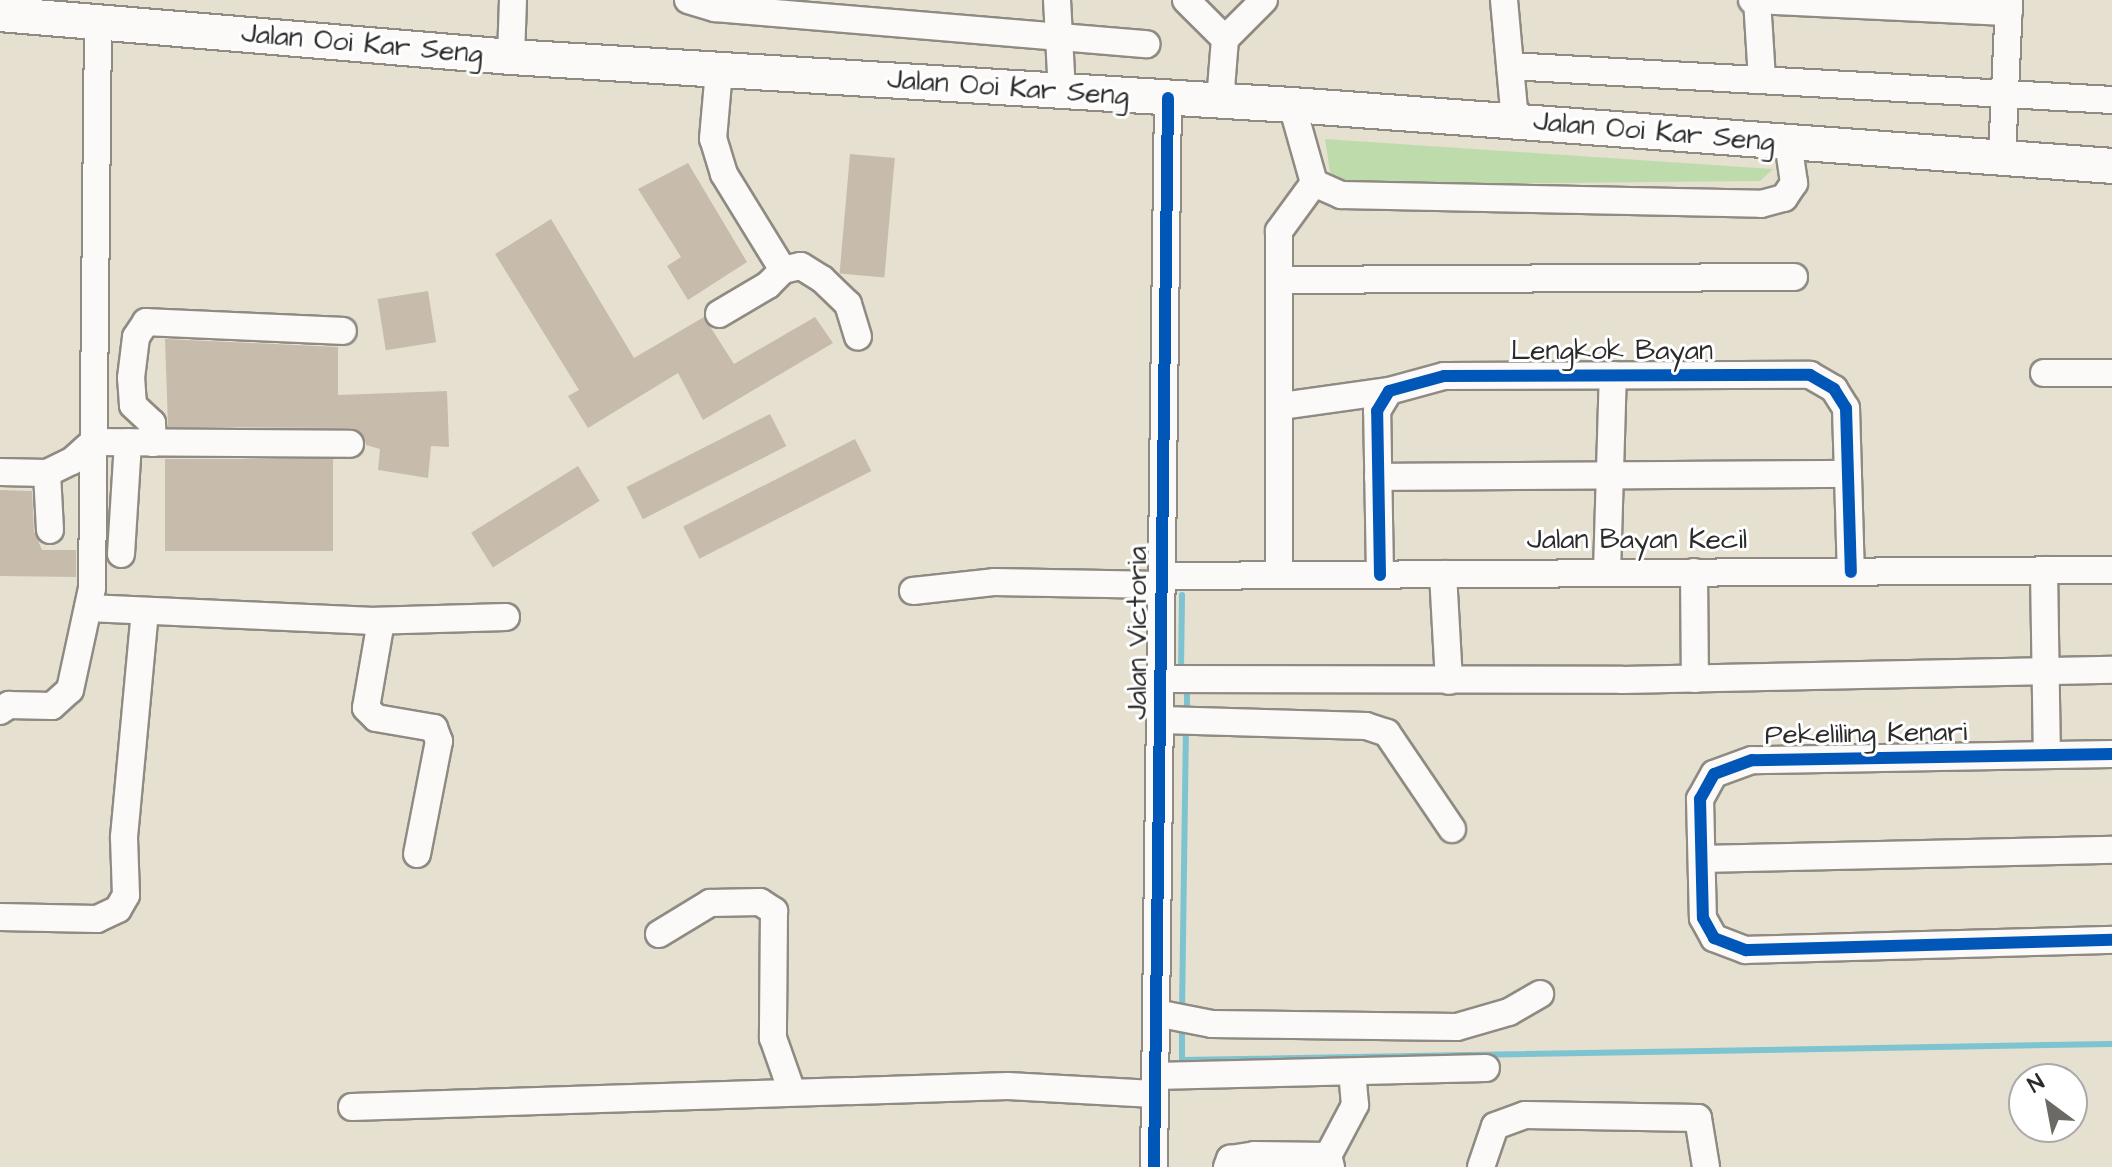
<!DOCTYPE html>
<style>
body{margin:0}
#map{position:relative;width:2112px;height:1167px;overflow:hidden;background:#e6e0d0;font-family:"Architects Daughter",sans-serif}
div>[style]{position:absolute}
.green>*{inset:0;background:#bedcab}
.stream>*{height:6px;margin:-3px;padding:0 3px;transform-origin:3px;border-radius:3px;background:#7ec3d0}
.building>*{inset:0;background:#c7bcac;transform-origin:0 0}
.roads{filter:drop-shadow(2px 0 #8f8b83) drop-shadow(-2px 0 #8f8b83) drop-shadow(0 2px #8f8b83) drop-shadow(0 -2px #8f8b83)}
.minor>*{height:26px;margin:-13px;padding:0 13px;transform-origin:13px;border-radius:13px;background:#fbfaf8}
.major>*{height:34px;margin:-17px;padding:0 17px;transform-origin:17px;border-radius:17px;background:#fbfaf8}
.cycleway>*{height:12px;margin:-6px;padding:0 6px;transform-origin:6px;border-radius:6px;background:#0057b8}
span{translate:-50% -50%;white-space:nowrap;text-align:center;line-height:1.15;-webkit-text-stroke:6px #fff;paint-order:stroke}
.street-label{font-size:28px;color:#2b2b2b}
.north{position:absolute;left:2008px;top:1063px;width:80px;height:80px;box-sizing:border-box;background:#fff;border:2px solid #aaa;border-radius:50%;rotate:328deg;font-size:22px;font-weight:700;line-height:32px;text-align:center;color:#2b2b2b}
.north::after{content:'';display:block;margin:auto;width:28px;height:36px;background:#6c6a65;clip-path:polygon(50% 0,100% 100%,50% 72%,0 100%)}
</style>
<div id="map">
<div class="green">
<i style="clip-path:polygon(1325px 139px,1773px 169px,1760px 181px,1343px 185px,1330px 172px)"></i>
</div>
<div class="stream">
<i style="left:1181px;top:669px;width:74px;rotate:-89.2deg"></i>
<i style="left:1187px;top:716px;width:28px;rotate:-90deg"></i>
<i style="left:1182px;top:1012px;width:285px;rotate:-89.2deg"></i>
<i style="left:1182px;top:1023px;width:37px;rotate:90deg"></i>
<i style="left:1182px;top:1060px;width:930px;rotate:-0.99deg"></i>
</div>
<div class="building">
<i style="left:850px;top:154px;width:45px;height:120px;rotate:5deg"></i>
<i style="clip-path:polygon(688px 163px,747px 262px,688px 300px,667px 266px,681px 257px,638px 189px)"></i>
<i style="clip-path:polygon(551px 219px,634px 358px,704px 317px,734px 364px,815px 317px,833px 343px,703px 420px,678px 373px,588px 428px,568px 396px,579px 390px,495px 254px)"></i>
<i style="left:428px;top:291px;width:52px;height:51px;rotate:81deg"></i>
<i style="clip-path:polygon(165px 339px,338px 347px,338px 395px,447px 391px,449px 447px,431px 446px,428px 478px,378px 470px,380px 449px,366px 445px,363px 435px,351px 428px,168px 427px)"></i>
<i style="left:770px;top:414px;width:36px;height:161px;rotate:63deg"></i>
<i style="left:855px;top:439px;width:36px;height:193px;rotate:63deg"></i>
<i style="left:165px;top:459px;width:168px;height:92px"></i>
<i style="left:578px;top:466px;width:41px;height:126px;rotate:58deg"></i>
<i style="clip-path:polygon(0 490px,32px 491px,34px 531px,42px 550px,76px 550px,76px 577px,0 576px)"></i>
</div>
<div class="roads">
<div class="minor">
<i style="left:688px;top:0;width:28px;rotate:17deg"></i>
<i style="left:715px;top:8px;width:433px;rotate:4.8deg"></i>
<i style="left:1057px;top:0;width:91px;rotate:86.9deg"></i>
<i style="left:1186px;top:0;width:55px;rotate:45deg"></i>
<i style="left:1225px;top:39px;width:62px;rotate:94.6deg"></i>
<i style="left:1504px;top:0;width:121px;rotate:84.8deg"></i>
<i style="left:1752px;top:0;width:257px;rotate:2.7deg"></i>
<i style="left:1757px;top:0;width:80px;rotate:86.4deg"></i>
<i style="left:1225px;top:39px;width:55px;rotate:-45deg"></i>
<i style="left:511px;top:57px;width:57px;rotate:-88deg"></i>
<i style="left:1510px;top:66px;width:603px;rotate:3.23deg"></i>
<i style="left:1292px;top:105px;width:81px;rotate:74.2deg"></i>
<i style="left:1314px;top:183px;width:30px;rotate:24deg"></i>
<i style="left:1341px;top:195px;width:420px;rotate:1.2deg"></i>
<i style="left:1761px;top:204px;width:24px;rotate:-15deg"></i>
<i style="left:1784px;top:198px;width:18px;rotate:-56deg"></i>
<i style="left:1794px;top:183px;width:41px;rotate:-98.3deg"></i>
<i style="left:2002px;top:157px;width:157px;rotate:-87.4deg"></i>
<i style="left:783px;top:270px;width:18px;rotate:-13deg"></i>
<i style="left:801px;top:266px;width:25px;rotate:32deg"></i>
<i style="left:822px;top:279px;width:36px;rotate:44deg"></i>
<i style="left:848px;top:304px;width:34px;rotate:73deg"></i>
<i style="left:1282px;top:280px;width:512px;rotate:-0.34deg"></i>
<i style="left:719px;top:314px;width:57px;rotate:-30.6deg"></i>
<i style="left:768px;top:285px;width:21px;rotate:-45deg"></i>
<i style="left:783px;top:270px;width:113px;rotate:-121.6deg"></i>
<i style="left:724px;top:174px;width:37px;rotate:-107deg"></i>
<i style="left:713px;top:139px;width:68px;rotate:-85deg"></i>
<i style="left:2044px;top:373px;width:68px"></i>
<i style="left:1281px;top:406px;width:109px;rotate:-7.9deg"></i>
<i style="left:153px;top:443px;width:20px;rotate:-93deg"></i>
<i style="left:152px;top:423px;width:26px;rotate:-137deg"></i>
<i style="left:133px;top:405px;width:27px;rotate:-94deg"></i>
<i style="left:131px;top:378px;width:41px;rotate:-83deg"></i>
<i style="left:136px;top:337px;width:18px;rotate:-56deg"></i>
<i style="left:146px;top:322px;width:197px;rotate:2.6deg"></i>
<i style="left:0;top:472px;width:47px;rotate:1.2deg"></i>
<i style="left:47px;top:473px;width:28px;rotate:-26deg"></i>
<i style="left:72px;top:461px;width:28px;rotate:-42deg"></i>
<i style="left:93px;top:442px;width:257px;rotate:0.4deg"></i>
<i style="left:47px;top:473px;width:57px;rotate:87deg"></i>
<i style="left:1378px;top:477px;width:470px;rotate:-0.4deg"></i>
<i style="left:121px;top:554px;width:112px;rotate:-86.4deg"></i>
<i style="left:2044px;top:570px;width:184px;rotate:89.1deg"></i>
<i style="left:1607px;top:572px;width:197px;rotate:-88.3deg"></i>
<i style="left:1694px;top:572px;width:107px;rotate:89.5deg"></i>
<i style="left:1443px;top:574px;width:107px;rotate:86.8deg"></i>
<i style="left:1279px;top:575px;width:344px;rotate:-90deg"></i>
<i style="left:1279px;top:231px;width:59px;rotate:-53.9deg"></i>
<i style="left:1380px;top:575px;width:164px;rotate:-91deg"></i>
<i style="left:1377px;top:411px;width:23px;rotate:-59deg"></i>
<i style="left:1389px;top:391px;width:57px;rotate:-15.3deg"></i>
<i style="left:1444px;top:376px;width:366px;rotate:-0.2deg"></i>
<i style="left:1810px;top:375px;width:28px;rotate:30deg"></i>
<i style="left:1834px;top:389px;width:22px;rotate:58deg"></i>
<i style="left:1846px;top:408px;width:164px;rotate:88.3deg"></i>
<i style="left:1162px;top:576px;width:950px;rotate:-0.36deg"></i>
<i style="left:913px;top:591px;width:81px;rotate:-6.3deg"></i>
<i style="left:994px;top:582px;width:168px;rotate:1deg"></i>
<i style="left:88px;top:608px;width:281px;rotate:2.6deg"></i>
<i style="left:369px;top:621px;width:137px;rotate:-1.7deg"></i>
<i style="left:381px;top:621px;width:88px;rotate:99.8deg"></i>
<i style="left:366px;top:708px;width:14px;rotate:45deg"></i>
<i style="left:376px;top:718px;width:59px;rotate:9.8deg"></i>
<i style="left:434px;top:728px;width:14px;rotate:69deg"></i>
<i style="left:439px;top:741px;width:115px;rotate:101deg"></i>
<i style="left:1162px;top:679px;width:460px;rotate:0.1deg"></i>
<i style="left:1622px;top:680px;width:490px;rotate:-1.2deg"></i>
<i style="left:0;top:711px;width:11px;rotate:-34deg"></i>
<i style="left:9px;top:705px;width:43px;rotate:1.3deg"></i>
<i style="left:52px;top:706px;width:24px;rotate:-42deg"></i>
<i style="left:70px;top:690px;width:104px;rotate:-77.8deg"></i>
<i style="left:92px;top:588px;width:567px;rotate:-89.39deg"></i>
<i style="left:1162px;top:720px;width:204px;rotate:1.7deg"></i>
<i style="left:1366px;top:726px;width:22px;rotate:18deg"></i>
<i style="left:1387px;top:733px;width:116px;rotate:55.9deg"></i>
<i style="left:2112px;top:754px;width:360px;rotate:179deg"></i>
<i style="left:1752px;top:760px;width:40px;rotate:159.8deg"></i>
<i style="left:1714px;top:774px;width:29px;rotate:119deg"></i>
<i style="left:1700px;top:799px;width:119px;rotate:88.6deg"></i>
<i style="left:1703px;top:918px;width:23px;rotate:61deg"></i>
<i style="left:1714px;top:938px;width:34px;rotate:21deg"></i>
<i style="left:1746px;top:950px;width:366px;rotate:-1.6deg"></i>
<i style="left:1702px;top:859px;width:410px;rotate:-1.3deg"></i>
<i style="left:0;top:917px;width:97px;rotate:1.2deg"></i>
<i style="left:97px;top:919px;width:23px;rotate:-25deg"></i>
<i style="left:118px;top:909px;width:16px;rotate:-60deg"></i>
<i style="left:126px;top:895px;width:58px;rotate:-92deg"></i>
<i style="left:124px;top:837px;width:226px;rotate:-84.7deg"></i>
<i style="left:659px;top:934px;width:60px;rotate:-31.3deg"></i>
<i style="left:710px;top:903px;width:50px;rotate:-1.1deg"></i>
<i style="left:760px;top:902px;width:17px;rotate:33deg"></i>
<i style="left:774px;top:911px;width:127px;rotate:90.5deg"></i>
<i style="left:773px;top:1038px;width:57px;rotate:70.6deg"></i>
<i style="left:1156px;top:1013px;width:57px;rotate:11.1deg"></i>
<i style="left:1212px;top:1024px;width:245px;rotate:0.7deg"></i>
<i style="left:1457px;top:1027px;width:54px;rotate:-16.1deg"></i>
<i style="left:1509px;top:1012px;width:36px;rotate:-30deg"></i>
<i style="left:1155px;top:1076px;width:331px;rotate:-1.4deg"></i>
<i style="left:352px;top:1107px;width:656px;rotate:-1.83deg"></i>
<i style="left:1008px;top:1086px;width:146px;rotate:3.1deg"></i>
<i style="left:1154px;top:1167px;width:1069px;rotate:-89.25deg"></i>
<i style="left:1227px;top:1167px;width:9px;rotate:-69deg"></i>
<i style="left:1230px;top:1159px;width:24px;rotate:-9deg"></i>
<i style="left:1254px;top:1155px;width:74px;rotate:0.8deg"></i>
<i style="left:1331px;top:1167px;width:11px;rotate:-105deg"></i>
<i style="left:1328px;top:1156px;width:58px;rotate:-62.1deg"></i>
<i style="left:1355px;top:1105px;width:32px;rotate:-95deg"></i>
<i style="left:1481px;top:1167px;width:43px;rotate:-71.1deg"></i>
<i style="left:1495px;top:1126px;width:32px;rotate:-20deg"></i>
<i style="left:1525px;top:1115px;width:173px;rotate:1deg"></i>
<i style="left:1698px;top:1118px;width:50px;rotate:80.7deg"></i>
</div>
<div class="major">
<i style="left:0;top:14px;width:513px;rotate:4.81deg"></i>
<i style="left:511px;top:57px;width:782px;rotate:3.52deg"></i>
<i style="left:1292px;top:105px;width:822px;rotate:4.25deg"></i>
</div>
</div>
<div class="cycleway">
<i style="left:1380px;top:575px;width:164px;rotate:-91deg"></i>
<i style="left:1377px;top:411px;width:23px;rotate:-59deg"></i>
<i style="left:1389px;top:391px;width:57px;rotate:-15.3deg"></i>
<i style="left:1444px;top:376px;width:366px;rotate:-0.2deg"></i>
<i style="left:1810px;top:375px;width:28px;rotate:30deg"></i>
<i style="left:1834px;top:389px;width:22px;rotate:58deg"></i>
<i style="left:1846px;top:408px;width:164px;rotate:88.3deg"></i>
<i style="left:2112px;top:754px;width:360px;rotate:179deg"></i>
<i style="left:1752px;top:760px;width:40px;rotate:159.8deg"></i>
<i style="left:1714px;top:774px;width:29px;rotate:119deg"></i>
<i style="left:1700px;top:799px;width:119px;rotate:88.6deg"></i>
<i style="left:1703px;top:918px;width:23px;rotate:61deg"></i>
<i style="left:1714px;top:938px;width:34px;rotate:21deg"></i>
<i style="left:1746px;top:950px;width:366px;rotate:-1.6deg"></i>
<i style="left:1154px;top:1167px;width:1069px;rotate:-89.25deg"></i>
</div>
<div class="street-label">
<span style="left:362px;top:44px;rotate:5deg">Jalan Ooi Kar Seng</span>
<span style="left:1008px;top:88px;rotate:4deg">Jalan Ooi Kar Seng</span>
<span style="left:1654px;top:132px;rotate:5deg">Jalan Ooi Kar Seng</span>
<span style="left:1612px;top:351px">Lengkok Bayan</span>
<span style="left:1637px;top:540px">Jalan Bayan Kecil</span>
<span style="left:1138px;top:633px;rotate:-90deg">Jalan Victoria</span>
<span style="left:1866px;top:734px;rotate:-1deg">Pekeliling Kenari</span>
</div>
<div class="north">N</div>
</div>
